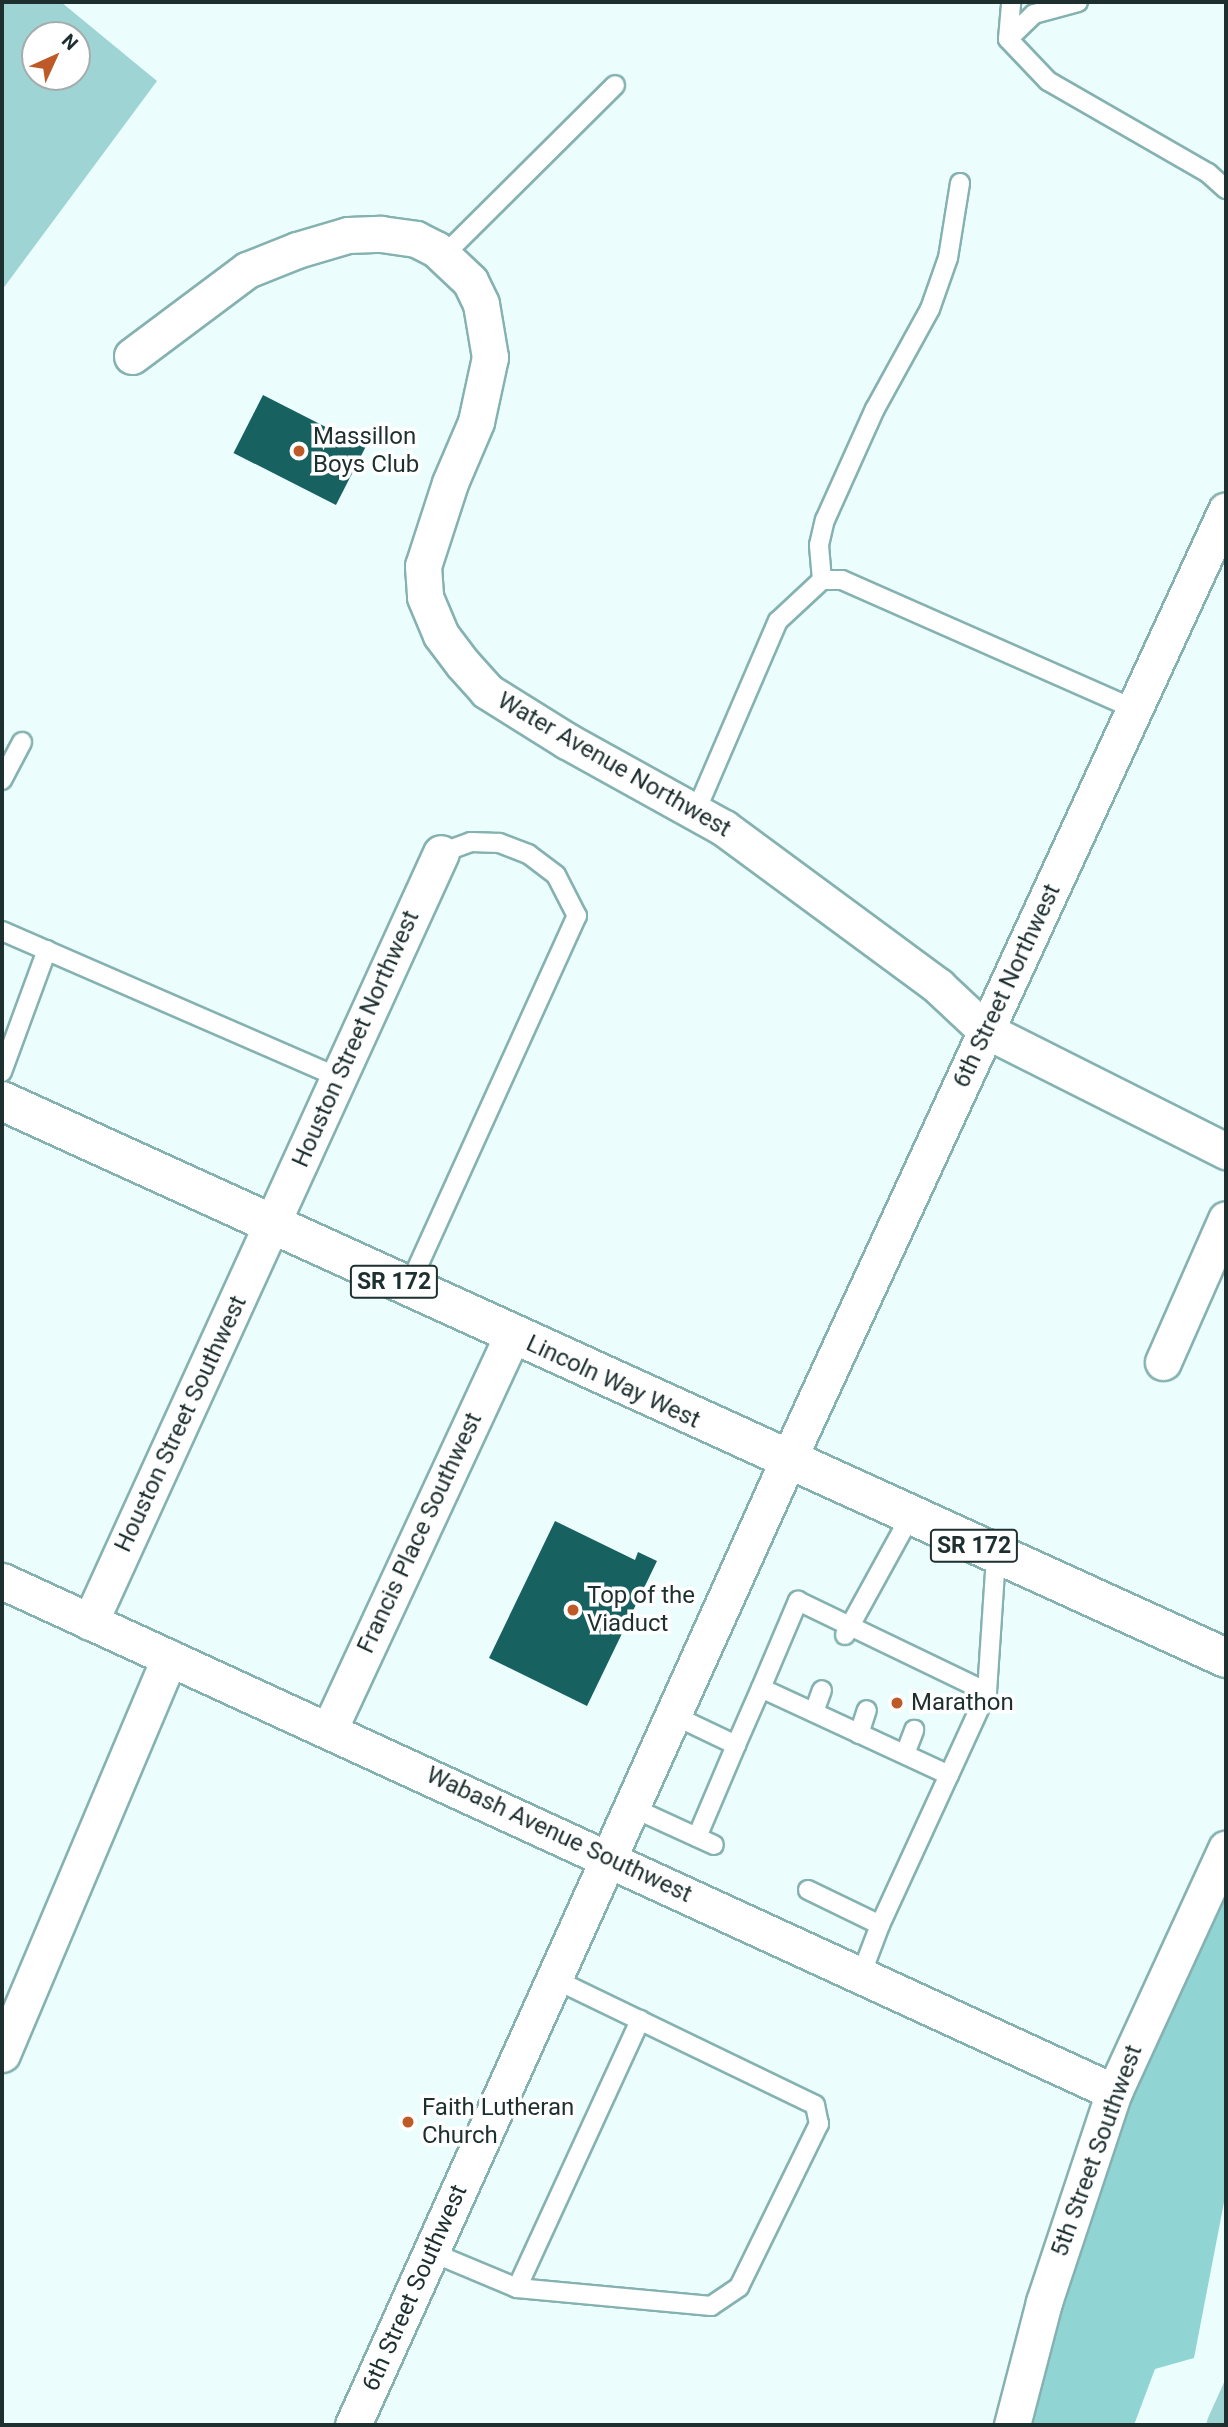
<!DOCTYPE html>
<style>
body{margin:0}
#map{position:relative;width:1228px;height:2427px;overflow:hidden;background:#ebfefd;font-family:Roboto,sans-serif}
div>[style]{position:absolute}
.green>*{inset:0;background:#9ed5d4}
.forest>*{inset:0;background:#90d5d4}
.building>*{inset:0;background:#186161;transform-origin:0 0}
.roads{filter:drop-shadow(2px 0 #85b2b1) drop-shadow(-2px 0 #85b2b1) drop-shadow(0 2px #85b2b1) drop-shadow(0 -2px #85b2b1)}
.service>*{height:18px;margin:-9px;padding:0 9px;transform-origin:9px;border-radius:9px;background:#fff}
.minor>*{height:35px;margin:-17.5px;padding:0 17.5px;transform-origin:17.5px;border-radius:17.5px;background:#fff}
.primary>*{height:38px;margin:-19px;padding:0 19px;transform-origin:19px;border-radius:19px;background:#fff}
.dots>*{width:19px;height:19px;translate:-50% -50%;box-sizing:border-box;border:4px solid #fff;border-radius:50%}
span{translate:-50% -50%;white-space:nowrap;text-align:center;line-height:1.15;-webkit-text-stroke:7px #fff;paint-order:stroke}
.shield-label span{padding:2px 5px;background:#fff;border:2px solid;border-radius:5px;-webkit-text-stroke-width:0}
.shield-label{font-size:23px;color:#1d2f2f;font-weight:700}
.poi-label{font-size:24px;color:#1d2f2f}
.left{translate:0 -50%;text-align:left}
.street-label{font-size:24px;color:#1d2f2f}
.frame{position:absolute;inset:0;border:4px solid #1d2f2f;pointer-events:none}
.north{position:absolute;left:21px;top:21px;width:70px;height:70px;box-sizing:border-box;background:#fff;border:2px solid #a5acac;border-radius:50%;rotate:45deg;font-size:19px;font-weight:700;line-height:28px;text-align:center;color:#1d2f2f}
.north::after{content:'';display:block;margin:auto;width:24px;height:32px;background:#be5a27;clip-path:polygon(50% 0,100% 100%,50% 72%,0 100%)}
</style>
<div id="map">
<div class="green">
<i style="clip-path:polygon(evenodd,2px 2px,61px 2px,157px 81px,2px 290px,2px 2px,35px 35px,77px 35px,77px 77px,35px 77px,35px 35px)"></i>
<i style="clip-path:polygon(1226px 2378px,1226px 2425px,1206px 2425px,1208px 2418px)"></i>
</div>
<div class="forest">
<i style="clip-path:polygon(1226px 1883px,1226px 2192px,1194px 2358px,1155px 2369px,1134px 2425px,1031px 2425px,1069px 2271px,1122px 2110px)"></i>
</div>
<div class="building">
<i style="left:263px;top:395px;width:115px;height:65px;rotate:27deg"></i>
<i style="clip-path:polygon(555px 1521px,635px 1560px,638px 1552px,657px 1561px,587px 1706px,489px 1658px)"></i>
</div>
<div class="roads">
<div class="service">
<i style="left:1078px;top:2px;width:46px;rotate:164.7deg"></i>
<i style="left:1034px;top:14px;width:36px;rotate:136deg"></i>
<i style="left:1008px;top:39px;width:58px;rotate:46.4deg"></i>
<i style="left:1048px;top:81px;width:185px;rotate:29.9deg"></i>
<i style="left:1208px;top:173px;width:24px;rotate:42deg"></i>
<i style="left:1008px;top:39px;width:37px;rotate:-85deg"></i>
<i style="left:444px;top:255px;width:241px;rotate:-44.8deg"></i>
<i style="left:822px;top:580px;width:35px;rotate:-95deg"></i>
<i style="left:819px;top:545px;width:26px;rotate:-77deg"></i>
<i style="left:825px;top:520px;width:122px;rotate:-65.8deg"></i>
<i style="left:875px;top:409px;width:114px;rotate:-61.2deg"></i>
<i style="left:930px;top:309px;width:54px;rotate:-70.6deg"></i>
<i style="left:948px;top:258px;width:76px;rotate:-80.9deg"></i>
<i style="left:2px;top:780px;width:43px;rotate:-62.2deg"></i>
<i style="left:696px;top:811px;width:207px;rotate:-66.7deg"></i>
<i style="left:778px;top:621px;width:60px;rotate:-43deg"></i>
<i style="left:822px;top:580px;width:20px"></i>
<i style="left:842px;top:580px;width:322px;rotate:23.8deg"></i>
<i style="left:2px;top:931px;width:366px;rotate:23.5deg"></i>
<i style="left:2px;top:1072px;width:130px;rotate:-69.8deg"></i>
<i style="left:408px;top:1288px;width:409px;rotate:-65.6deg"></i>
<i style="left:577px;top:916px;width:46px;rotate:-117.1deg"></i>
<i style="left:556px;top:875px;width:35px;rotate:-143deg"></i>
<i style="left:528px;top:854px;width:31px;rotate:-159deg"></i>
<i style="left:499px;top:843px;width:28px;rotate:-178deg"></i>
<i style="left:471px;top:842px;width:32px;rotate:160deg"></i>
<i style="left:845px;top:1635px;width:135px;rotate:-61.2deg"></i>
<i style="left:987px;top:1692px;width:136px;rotate:-86.2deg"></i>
<i style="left:814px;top:1712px;width:23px;rotate:-70deg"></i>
<i style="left:673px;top:1715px;width:70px;rotate:25.5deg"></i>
<i style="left:736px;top:1745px;width:62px;rotate:-66.3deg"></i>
<i style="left:761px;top:1688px;width:95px;rotate:-67deg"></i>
<i style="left:798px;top:1601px;width:210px;rotate:25.7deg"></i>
<i style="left:987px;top:1692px;width:91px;rotate:114.6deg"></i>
<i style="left:949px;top:1775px;width:207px;rotate:-155.2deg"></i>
<i style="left:859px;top:1734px;width:25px;rotate:-72deg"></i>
<i style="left:905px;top:1754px;width:26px;rotate:-69deg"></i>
<i style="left:631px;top:1807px;width:91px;rotate:24.6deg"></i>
<i style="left:697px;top:1837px;width:100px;rotate:-67deg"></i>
<i style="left:808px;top:1890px;width:80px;rotate:25.9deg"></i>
<i style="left:880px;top:1925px;width:165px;rotate:-65.3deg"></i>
<i style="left:861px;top:1975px;width:53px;rotate:-69.2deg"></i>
<i style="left:431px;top:2252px;width:93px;rotate:22.7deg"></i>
<i style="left:517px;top:2288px;width:195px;rotate:5.3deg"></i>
<i style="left:711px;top:2306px;width:34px;rotate:-34deg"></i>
<i style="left:739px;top:2287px;width:182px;rotate:-63.9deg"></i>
<i style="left:819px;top:2124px;width:19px;rotate:-102deg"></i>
<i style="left:815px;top:2105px;width:290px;rotate:-154.2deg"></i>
<i style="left:517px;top:2288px;width:295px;rotate:-65.3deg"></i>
</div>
<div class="minor">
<i style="left:132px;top:356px;width:144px;rotate:-36.8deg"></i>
<i style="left:247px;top:270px;width:54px;rotate:-21.8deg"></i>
<i style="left:297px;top:250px;width:53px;rotate:-16.4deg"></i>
<i style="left:348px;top:235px;width:33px;rotate:-2deg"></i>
<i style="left:381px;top:234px;width:35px;rotate:8deg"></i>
<i style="left:416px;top:239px;width:22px;rotate:27deg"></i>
<i style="left:436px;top:249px;width:47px;rotate:43.3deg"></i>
<i style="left:470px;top:281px;width:25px;rotate:64deg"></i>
<i style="left:481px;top:304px;width:54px;rotate:80.4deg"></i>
<i style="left:490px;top:357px;width:66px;rotate:102.2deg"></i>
<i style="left:476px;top:422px;width:66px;rotate:113.1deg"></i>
<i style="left:450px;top:483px;width:87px;rotate:108deg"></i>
<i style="left:423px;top:566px;width:31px;rotate:86deg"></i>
<i style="left:425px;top:597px;width:41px;rotate:67.2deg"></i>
<i style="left:441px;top:635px;width:36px;rotate:53deg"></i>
<i style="left:463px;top:664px;width:36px;rotate:48deg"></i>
<i style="left:487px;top:691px;width:94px;rotate:32deg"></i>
<i style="left:567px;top:741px;width:179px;rotate:29deg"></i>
<i style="left:724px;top:828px;width:266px;rotate:36.4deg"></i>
<i style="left:938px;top:986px;width:64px;rotate:43.1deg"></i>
<i style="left:985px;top:1030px;width:270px;rotate:26.7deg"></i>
<i style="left:1163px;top:1362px;width:156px;rotate:-66.2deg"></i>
<i style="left:2px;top:1581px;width:1224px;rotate:24.68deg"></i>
<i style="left:90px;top:1622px;width:845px;rotate:-65.47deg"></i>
<i style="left:329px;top:1730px;width:435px;rotate:-65.1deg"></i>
<i style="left:2px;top:2054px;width:430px;rotate:-67.1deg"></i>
<i style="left:353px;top:2425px;width:1056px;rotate:-65.74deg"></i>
<i style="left:787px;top:1462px;width:1048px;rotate:-65.24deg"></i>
<i style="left:1012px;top:2425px;width:127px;rotate:-75.4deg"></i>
<i style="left:1044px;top:2302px;width:221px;rotate:-71.6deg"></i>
<i style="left:1114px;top:2092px;width:268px;rotate:-65.3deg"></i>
</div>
<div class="primary">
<i style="left:2px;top:1101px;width:1345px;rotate:24.47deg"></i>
</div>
</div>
<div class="dots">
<i style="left:299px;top:451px;background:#be5a27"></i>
<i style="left:573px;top:1610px;background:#be5a27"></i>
<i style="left:897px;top:1703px;background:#be5a27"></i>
<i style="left:408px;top:2122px;background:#be5a27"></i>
</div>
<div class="shield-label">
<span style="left:394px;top:1282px">SR 172</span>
<span style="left:974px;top:1546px">SR 172</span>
</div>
<div class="poi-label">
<span class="left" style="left:313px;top:451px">Massillon<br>Boys Club</span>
<span class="left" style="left:587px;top:1610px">Top of the<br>Viaduct</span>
<span class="left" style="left:911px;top:1703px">Marathon</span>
<span class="left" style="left:422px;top:2122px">Faith Lutheran<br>Church</span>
</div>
<div class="street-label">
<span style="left:614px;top:765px;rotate:30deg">Water Avenue Northwest</span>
<span style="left:1007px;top:986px;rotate:-65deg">6th Street Northwest</span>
<span style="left:356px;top:1039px;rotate:-66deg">Houston Street Northwest</span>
<span style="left:613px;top:1382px;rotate:25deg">Lincoln Way West</span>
<span style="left:181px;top:1424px;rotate:-65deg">Houston Street Southwest</span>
<span style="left:420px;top:1533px;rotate:-65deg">Francis Place Southwest</span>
<span style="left:559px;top:1835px;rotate:25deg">Wabash Avenue Southwest</span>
<span style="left:1097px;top:2151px;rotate:-70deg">5th Street Southwest</span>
<span style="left:415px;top:2288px;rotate:-66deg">6th Street Southwest</span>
</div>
<div class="frame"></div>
<div class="north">N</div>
</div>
